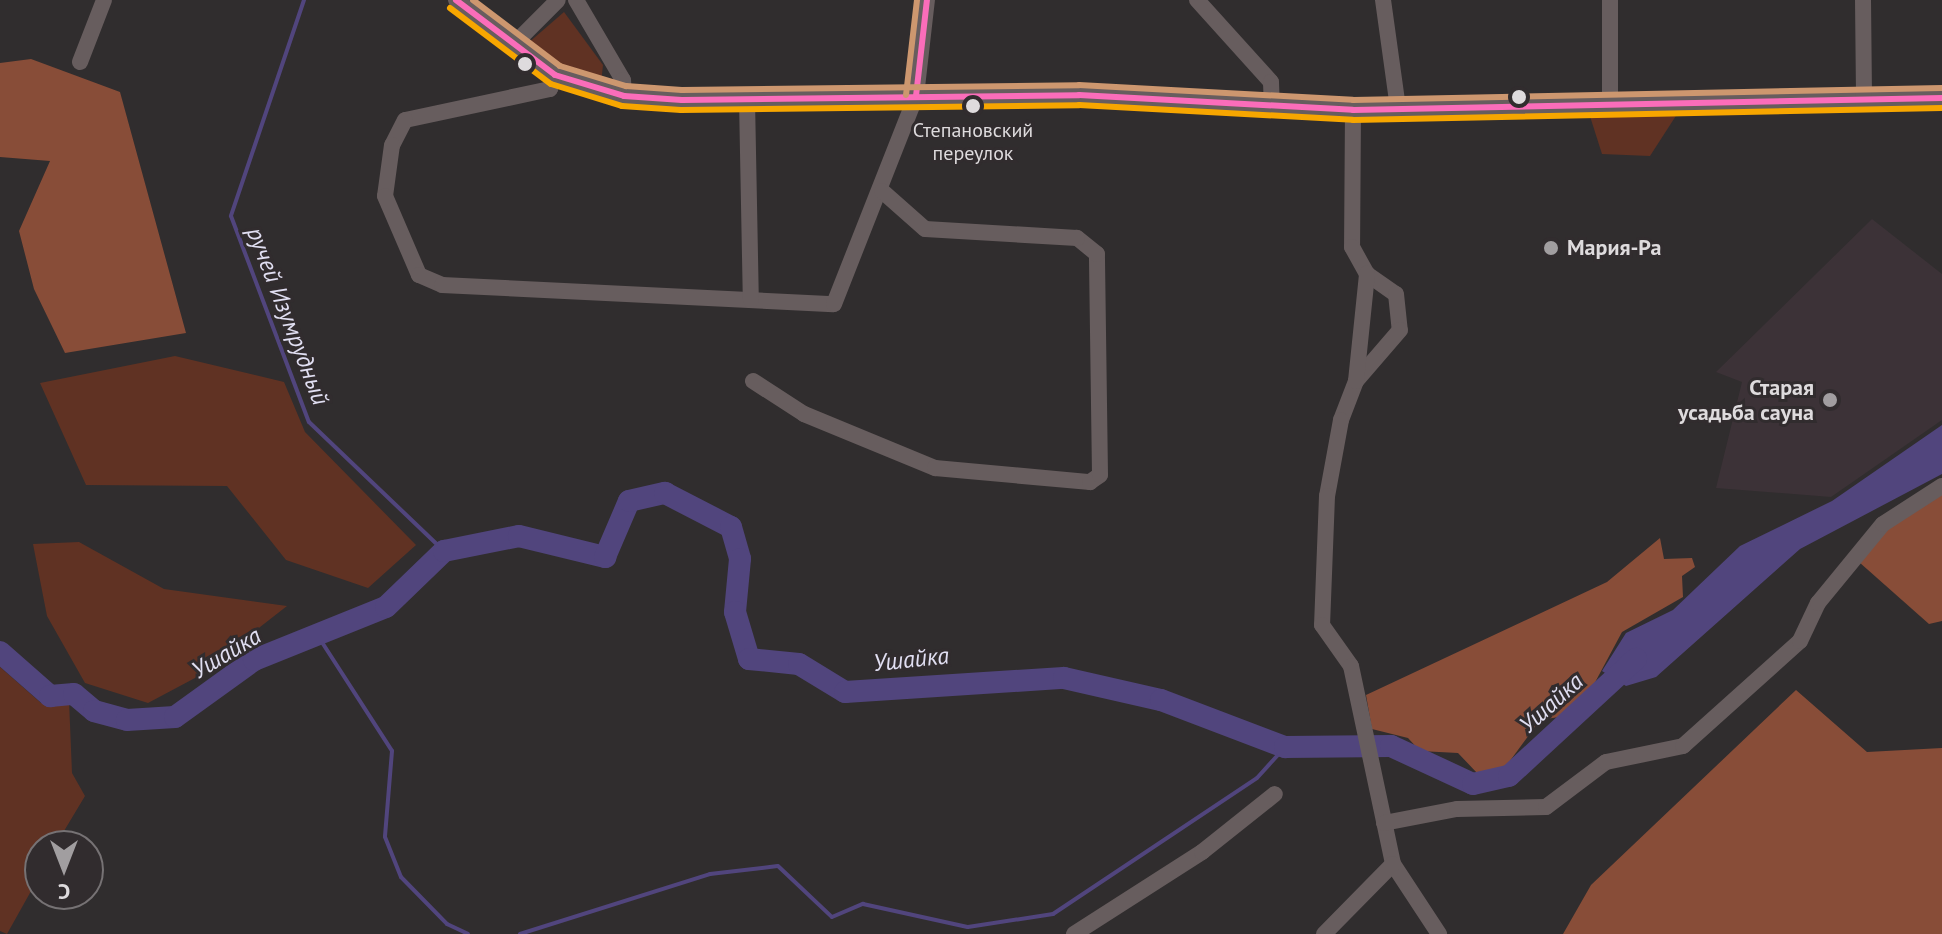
<!DOCTYPE html>
<meta charset="utf-8">
<style>
body{margin:0}
#map{position:relative;width:1942px;height:934px;overflow:hidden;background:#302d2e;font-family:"PT Sans",sans-serif}
div>[style]{position:absolute}
.built>*{inset:0;background:#3c3237}
.green>*{inset:0;background:#603223}
.forest>*{inset:0;background:#884d38}
.water>*{inset:0;background:#51457d}
.stream>*{height:4px;margin:-2px;padding:0 2px;transform-origin:2px;border-radius:2px;background:#51457d}
.river>*{height:22px;margin:-11px;padding:0 11px;transform-origin:11px;border-radius:11px;background:#51457d}
.minor>*{height:16px;margin:-8px;padding:0 8px;transform-origin:8px;border-radius:8px;background:#675d5e}
.bus-1>*{height:6px;margin:-3px;padding:0 3px;transform-origin:3px;border-radius:3px;background:#fb6dba}
.bus-2>*{height:6px;margin:-3px;padding:0 3px;transform-origin:3px;border-radius:3px;background:#f7a600}
.bus-3>*{height:6px;margin:-3px;padding:0 3px;transform-origin:3px;border-radius:3px;background:#cd976f}
.dots>*{width:22px;height:22px;translate:-50% -50%;box-sizing:border-box;border:4px solid #312c2e;border-radius:50%}
span{translate:-50% -50%;white-space:nowrap;text-align:center;line-height:1.15;-webkit-text-stroke:6px #312c2e;paint-order:stroke}
.bus-label{font-size:20px;color:#dedbdd}
.poi-label{font-size:22px;color:#dedbdd;font-weight:700}
.left{translate:0 -50%;text-align:left}
.right{translate:-100% -50%;text-align:right}
.water-label{font-size:24px;color:#e1dff2;font-style:italic}
.north{position:absolute;left:24px;top:830px;width:80px;height:80px;box-sizing:border-box;background:#312c2e;border:2px solid #767274;border-radius:50%;rotate:180deg;font-size:22px;font-weight:700;line-height:32px;text-align:center;color:#dedbdd}
.north::after{content:'';display:block;margin:auto;width:28px;height:36px;background:#a19ea0;clip-path:polygon(50% 0,100% 100%,50% 72%,0 100%)}
</style>
<div id="map">
<div class="built">
<i style="clip-path:polygon(1872px 219px,1942px 274px,1942px 420px,1831px 497px,1716px 488px,1742px 382px,1716px 372px)"></i>
</div>
<div class="green">
<i style="clip-path:polygon(564px 12px,603px 65px,601px 83px,556px 68px,527px 44px)"></i>
<i style="clip-path:polygon(1681px 108px,1650px 156px,1602px 154px,1588px 110px)"></i>
<i style="clip-path:polygon(175px 356px,284px 382px,305px 432px,416px 545px,368px 588px,286px 560px,227px 486px,86px 485px,40px 383px)"></i>
<i style="clip-path:polygon(79px 542px,164px 589px,287px 606px,195px 678px,148px 703px,85px 683px,47px 616px,33px 544px)"></i>
<i style="clip-path:polygon(0 667px,41px 703px,69px 700px,72px 773px,85px 796px,55px 846px,40px 846px,40px 875px,7px 934px,0 931px)"></i>
</div>
<div class="forest">
<i style="clip-path:polygon(31px 59px,120px 92px,186px 333px,65px 353px,34px 289px,19px 231px,50px 161px,0 157px,0 63px)"></i>
<i style="clip-path:polygon(1942px 493px,1942px 621px,1929px 624px,1859px 562px,1888px 529px)"></i>
<i style="clip-path:polygon(1660px 538px,1664px 559px,1692px 558px,1695px 567px,1682px 576px,1683px 597px,1622px 632px,1592px 688px,1559px 717px,1540px 720px,1504px 769px,1478px 774px,1458px 753px,1420px 751px,1408px 738px,1372px 729px,1366px 695px,1607px 582px)"></i>
<i style="clip-path:polygon(1796px 690px,1867px 752px,1942px 748px,1942px 934px,1563px 934px,1591px 885px)"></i>
</div>
<div class="water">
<i style="clip-path:polygon(1942px 425px,1942px 474px,1800px 549px,1656px 677px,1626px 686px,1602px 671px,1626px 633px,1673px 610px,1740px 546px,1832px 501px)"></i>
</div>
<div class="stream">
<i style="left:304px;top:0;width:228px;rotate:108.7deg"></i>
<i style="left:231px;top:216px;width:220px;rotate:69.3deg"></i>
<i style="left:309px;top:422px;width:187px;rotate:43.7deg"></i>
<i style="left:316px;top:633px;width:140px;rotate:57.2deg"></i>
<i style="left:392px;top:751px;width:86px;rotate:94.7deg"></i>
<i style="left:385px;top:837px;width:43px;rotate:68.2deg"></i>
<i style="left:401px;top:877px;width:66px;rotate:45.6deg"></i>
<i style="left:447px;top:924px;width:23px;rotate:25deg"></i>
<i style="left:520px;top:934px;width:199px;rotate:-17.5deg"></i>
<i style="left:710px;top:874px;width:68px;rotate:-6.7deg"></i>
<i style="left:778px;top:866px;width:74px;rotate:43.4deg"></i>
<i style="left:832px;top:917px;width:34px;rotate:-23deg"></i>
<i style="left:863px;top:904px;width:107px;rotate:12.4deg"></i>
<i style="left:968px;top:927px;width:86px;rotate:-8.7deg"></i>
<i style="left:1053px;top:914px;width:245px;rotate:-33.7deg"></i>
<i style="left:1257px;top:778px;width:42px;rotate:-47.9deg"></i>
</div>
<div class="river">
<i style="left:0;top:652px;width:67px;rotate:41.3deg"></i>
<i style="left:50px;top:696px;width:24px;rotate:-5deg"></i>
<i style="left:74px;top:694px;width:26px;rotate:40deg"></i>
<i style="left:94px;top:711px;width:34px;rotate:15deg"></i>
<i style="left:127px;top:720px;width:48px;rotate:-3.6deg"></i>
<i style="left:175px;top:717px;width:97px;rotate:-35.8deg"></i>
<i style="left:254px;top:660px;width:142px;rotate:-21.9deg"></i>
<i style="left:386px;top:607px;width:81px;rotate:-44deg"></i>
<i style="left:444px;top:551px;width:76px;rotate:-11.3deg"></i>
<i style="left:519px;top:536px;width:89px;rotate:13.7deg"></i>
<i style="left:605px;top:557px;width:61px;rotate:-66.8deg"></i>
<i style="left:629px;top:501px;width:37px;rotate:-13deg"></i>
<i style="left:665px;top:493px;width:74px;rotate:27.3deg"></i>
<i style="left:731px;top:527px;width:33px;rotate:74deg"></i>
<i style="left:740px;top:559px;width:53px;rotate:95.4deg"></i>
<i style="left:735px;top:612px;width:49px;rotate:73.4deg"></i>
<i style="left:749px;top:659px;width:50px;rotate:5.7deg"></i>
<i style="left:799px;top:664px;width:54px;rotate:31.3deg"></i>
<i style="left:845px;top:692px;width:219px;rotate:-3.7deg"></i>
<i style="left:1064px;top:678px;width:99px;rotate:12.8deg"></i>
<i style="left:1161px;top:700px;width:133px;rotate:20.8deg"></i>
<i style="left:1285px;top:747px;width:106px;rotate:-0.5deg"></i>
<i style="left:1391px;top:746px;width:90px;rotate:24.9deg"></i>
<i style="left:1473px;top:784px;width:37px;rotate:-13deg"></i>
<i style="left:1509px;top:776px;width:173px;rotate:-42.7deg"></i>
</div>
<div class="minor">
<i style="left:456px;top:0;width:124px;rotate:37.1deg"></i>
<i style="left:555px;top:75px;width:72px;rotate:16.9deg"></i>
<i style="left:624px;top:96px;width:58px;rotate:3.9deg"></i>
<i style="left:682px;top:100px;width:397px;rotate:-0.7deg"></i>
<i style="left:1079px;top:95px;width:274px;rotate:3.1deg"></i>
<i style="left:1353px;top:110px;width:589px;rotate:-1.17deg"></i>
<i style="left:576px;top:0;width:93px;rotate:59.6deg"></i>
<i style="left:623px;top:80px;width:16px;rotate:86deg"></i>
<i style="left:1197px;top:0;width:110px;rotate:47.9deg"></i>
<i style="left:1271px;top:82px;width:26px;rotate:88deg"></i>
<i style="left:1383px;top:0;width:109px;rotate:82.1deg"></i>
<i style="left:1863px;top:0;width:99px;rotate:89.4deg"></i>
<i style="left:511px;top:47px;width:66px;rotate:-45deg"></i>
<i style="left:80px;top:62px;width:66px;rotate:-68.8deg"></i>
<i style="left:555px;top:75px;width:15px;rotate:110deg"></i>
<i style="left:550px;top:89px;width:148px;rotate:167.9deg"></i>
<i style="left:405px;top:120px;width:28px;rotate:117deg"></i>
<i style="left:392px;top:145px;width:51px;rotate:97.8deg"></i>
<i style="left:385px;top:196px;width:86px;rotate:66.7deg"></i>
<i style="left:419px;top:275px;width:25px;rotate:23deg"></i>
<i style="left:442px;top:285px;width:392px;rotate:2.8deg"></i>
<i style="left:834px;top:304px;width:224px;rotate:-68.5deg"></i>
<i style="left:916px;top:96px;width:97px;rotate:-83.5deg"></i>
<i style="left:747px;top:100px;width:200px;rotate:88.9deg"></i>
<i style="left:1610px;top:102px;width:102px;rotate:-90deg"></i>
<i style="left:1353px;top:110px;width:137px;rotate:90.4deg"></i>
<i style="left:1352px;top:247px;width:31px;rotate:61deg"></i>
<i style="left:1367px;top:274px;width:35px;rotate:35deg"></i>
<i style="left:1396px;top:294px;width:36px;rotate:84deg"></i>
<i style="left:1400px;top:330px;width:67px;rotate:130.8deg"></i>
<i style="left:1356px;top:381px;width:42px;rotate:111deg"></i>
<i style="left:1341px;top:420px;width:77px;rotate:100.4deg"></i>
<i style="left:1327px;top:496px;width:129px;rotate:92.2deg"></i>
<i style="left:1322px;top:625px;width:50px;rotate:54.7deg"></i>
<i style="left:1351px;top:666px;width:202px;rotate:78deg"></i>
<i style="left:1393px;top:864px;width:84px;rotate:56.7deg"></i>
<i style="left:753px;top:381px;width:61px;rotate:32.9deg"></i>
<i style="left:804px;top:414px;width:142px;rotate:22.4deg"></i>
<i style="left:935px;top:468px;width:156px;rotate:5.2deg"></i>
<i style="left:1090px;top:482px;width:12px;rotate:-35deg"></i>
<i style="left:1100px;top:475px;width:221px;rotate:-90.8deg"></i>
<i style="left:1097px;top:254px;width:26px;rotate:-141deg"></i>
<i style="left:1077px;top:238px;width:152px;rotate:-176.6deg"></i>
<i style="left:925px;top:229px;width:57px;rotate:-138.5deg"></i>
<i style="left:1356px;top:381px;width:108px;rotate:-84.1deg"></i>
<i style="left:1384px;top:823px;width:74px;rotate:-10.9deg"></i>
<i style="left:1457px;top:809px;width:89px;rotate:-1.3deg"></i>
<i style="left:1546px;top:807px;width:75px;rotate:-36.9deg"></i>
<i style="left:1606px;top:762px;width:79px;rotate:-11.7deg"></i>
<i style="left:1683px;top:746px;width:157px;rotate:-41.9deg"></i>
<i style="left:1800px;top:641px;width:42px;rotate:-64.7deg"></i>
<i style="left:1818px;top:603px;width:102px;rotate:-50.6deg"></i>
<i style="left:1883px;top:524px;width:70px;rotate:-32.8deg"></i>
<i style="left:1074px;top:934px;width:152px;rotate:-32.6deg"></i>
<i style="left:1202px;top:852px;width:93px;rotate:-38.5deg"></i>
<i style="left:1324px;top:934px;width:98px;rotate:-45.4deg"></i>
</div>
<div class="bus-1">
<i style="left:456px;top:0;width:124px;rotate:37.1deg"></i>
<i style="left:555px;top:75px;width:72px;rotate:16.9deg"></i>
<i style="left:624px;top:96px;width:58px;rotate:3.9deg"></i>
<i style="left:682px;top:100px;width:397px;rotate:-0.7deg"></i>
<i style="left:1079px;top:95px;width:274px;rotate:3.1deg"></i>
<i style="left:1353px;top:110px;width:589px;rotate:-1.17deg"></i>
<i style="left:916px;top:96px;width:97px;rotate:-83.5deg"></i>
</div>
<div class="bus-2">
<i style="left:450px;top:8px;width:126px;rotate:37deg"></i>
<i style="left:551px;top:84px;width:74px;rotate:17.2deg"></i>
<i style="left:622px;top:106px;width:59px;rotate:3.9deg"></i>
<i style="left:681px;top:110px;width:398px;rotate:-0.7deg"></i>
<i style="left:1079px;top:105px;width:274px;rotate:3.1deg"></i>
<i style="left:1353px;top:120px;width:589px;rotate:-1.17deg"></i>
</div>
<div class="bus-3">
<i style="left:473px;top:0;width:109px;rotate:37.2deg"></i>
<i style="left:560px;top:66px;width:69px;rotate:16.9deg"></i>
<i style="left:626px;top:86px;width:56px;rotate:4.1deg"></i>
<i style="left:682px;top:90px;width:397px;rotate:-0.7deg"></i>
<i style="left:1079px;top:85px;width:274px;rotate:3.1deg"></i>
<i style="left:1353px;top:100px;width:589px;rotate:-1.17deg"></i>
<i style="left:906px;top:95px;width:96px;rotate:-83.4deg"></i>
</div>
<div class="dots">
<i style="left:525px;top:64px;background:#dedbdd"></i>
<i style="left:1519px;top:97px;background:#dedbdd"></i>
<i style="left:973px;top:106px;background:#dedbdd"></i>
<i style="left:1551px;top:248px;background:#a19ea0"></i>
<i style="left:1830px;top:400px;background:#a19ea0"></i>
</div>
<div class="bus-label">
<span style="left:973px;top:142px">Степановский<br>переулок</span>
</div>
<div class="poi-label">
<span class="left" style="left:1567px;top:248px">Мария-Ра</span>
<span class="right" style="left:1814px;top:400px">Старая<br>усадьба сауна</span>
</div>
<div class="water-label">
<span style="left:288px;top:316px;rotate:69deg">ручей Изумрудный</span>
<span style="left:226px;top:653px;rotate:-31deg">Ушайка</span>
<span style="left:911px;top:659px;rotate:-6deg">Ушайка</span>
<span style="left:1551px;top:703px;rotate:-42deg">Ушайка</span>
</div>
<div class="north">С</div>
</div>
